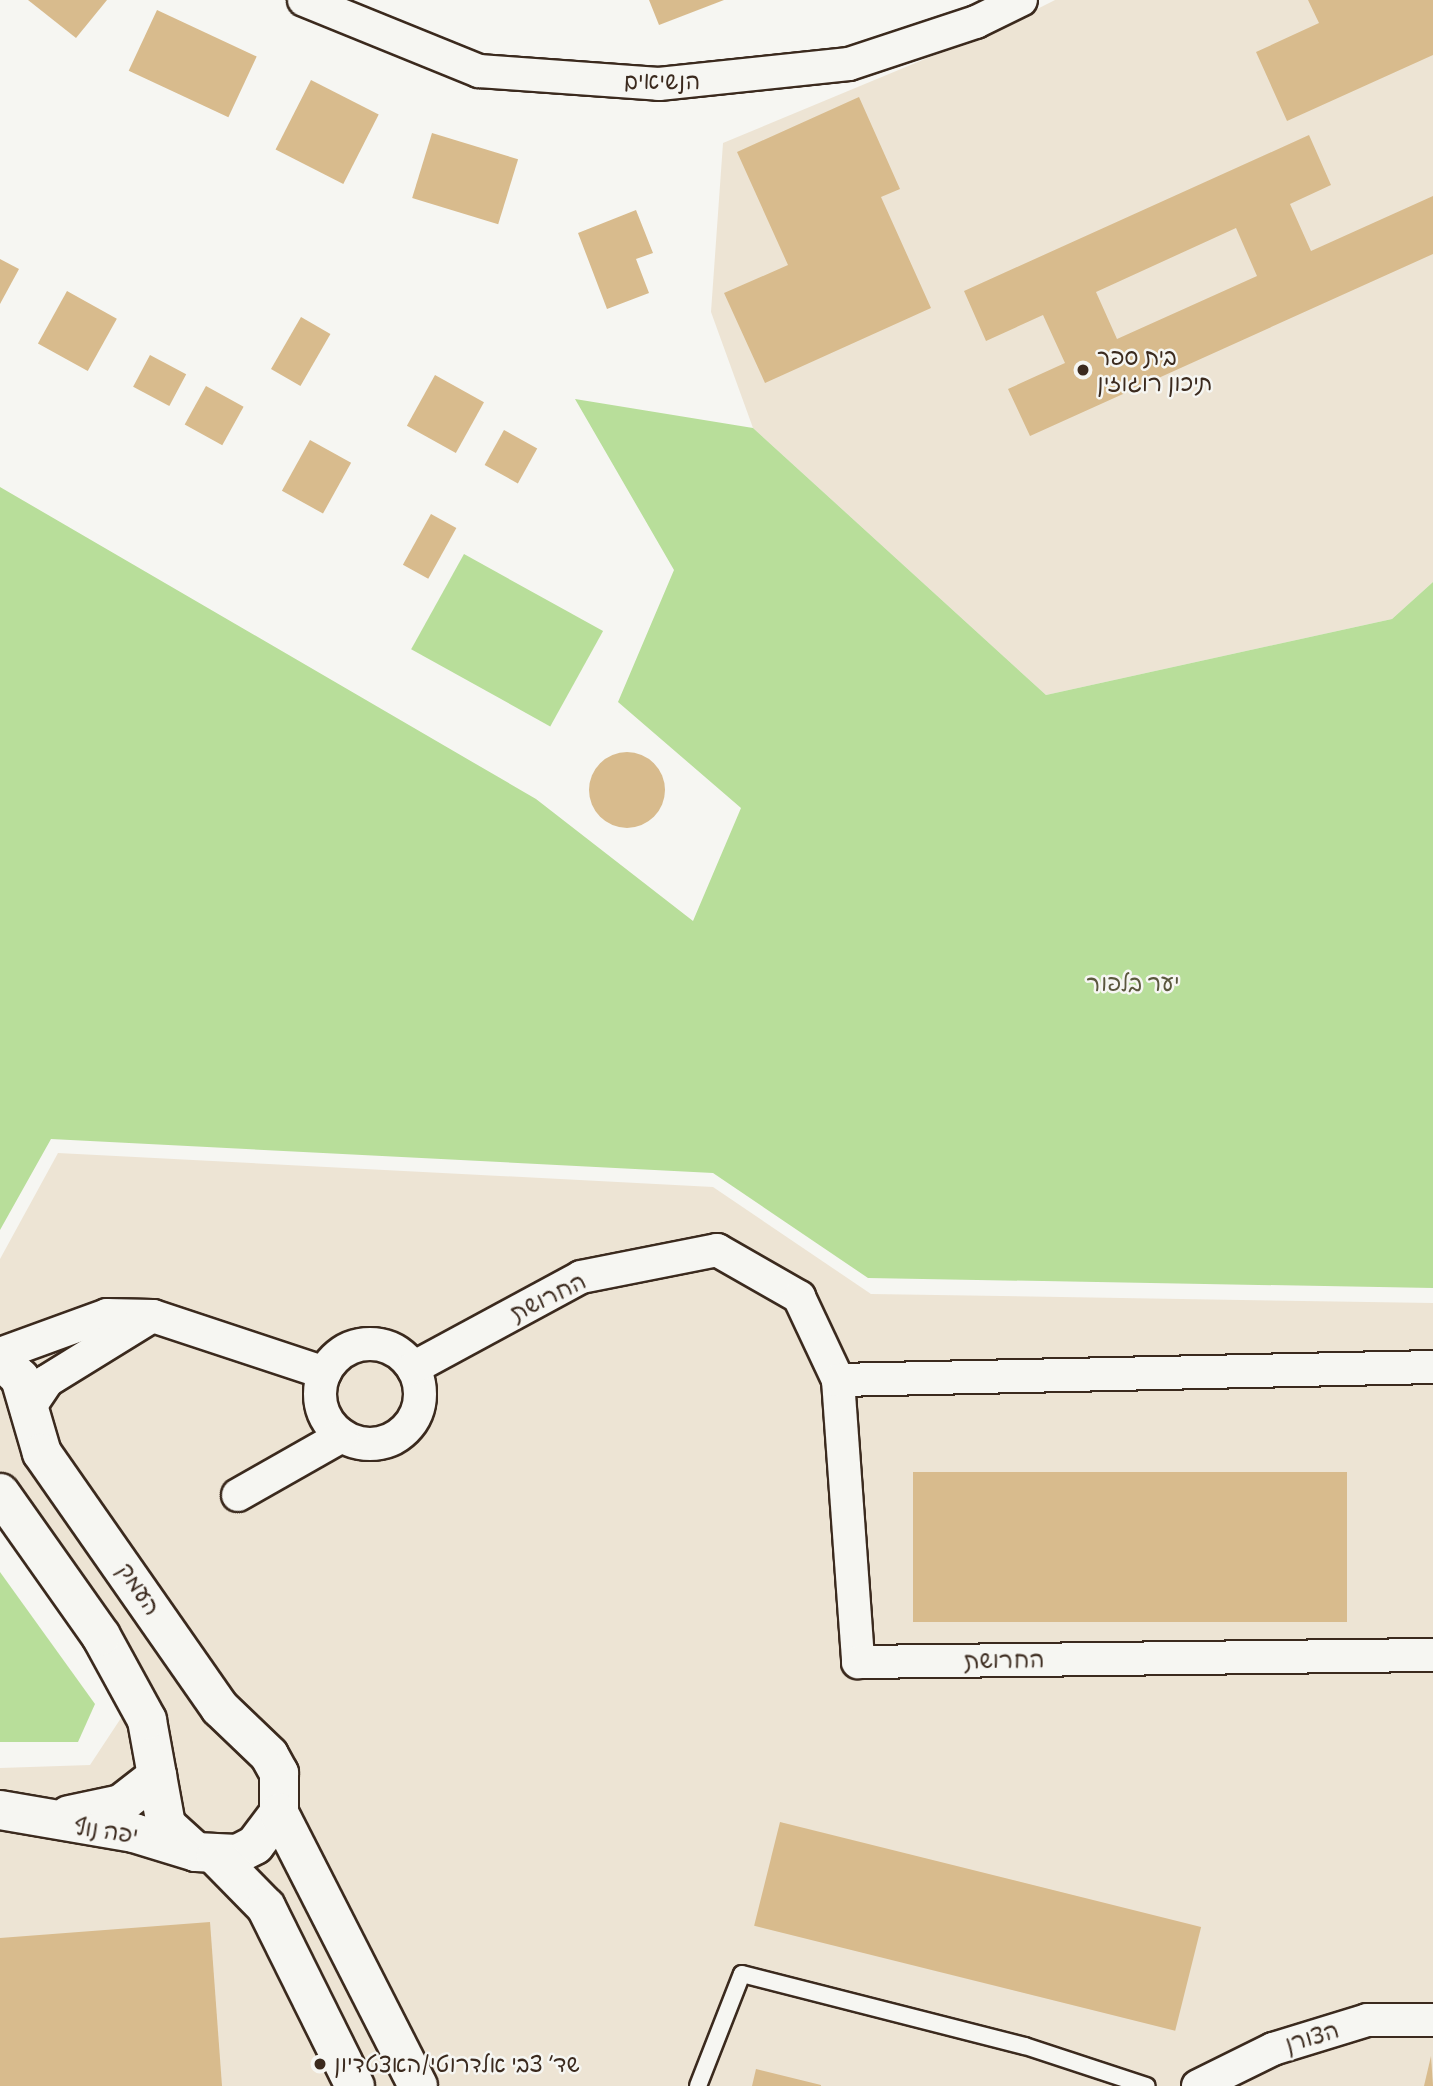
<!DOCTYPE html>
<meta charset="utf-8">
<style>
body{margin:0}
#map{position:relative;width:1433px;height:2086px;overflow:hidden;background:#f6f6f2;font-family:Delius,"Playpen Sans Hebrew",sans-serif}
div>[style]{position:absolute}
.built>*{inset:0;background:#ede4d4}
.green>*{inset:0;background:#b8de9a;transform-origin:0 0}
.building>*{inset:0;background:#d8bb8d;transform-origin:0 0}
.round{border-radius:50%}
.roads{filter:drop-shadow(2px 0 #3b2a1e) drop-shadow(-2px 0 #3b2a1e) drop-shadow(0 2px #3b2a1e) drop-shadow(0 -2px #3b2a1e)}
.service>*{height:16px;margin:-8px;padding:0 8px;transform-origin:8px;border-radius:8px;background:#f6f6f2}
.minor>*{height:32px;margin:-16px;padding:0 16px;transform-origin:16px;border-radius:16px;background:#f6f6f2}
.minor>.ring{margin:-16px;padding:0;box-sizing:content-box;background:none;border:32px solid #f6f6f2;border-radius:50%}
.tertiary>*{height:38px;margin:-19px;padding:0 19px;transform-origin:19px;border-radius:19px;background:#f6f6f2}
.secondary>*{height:38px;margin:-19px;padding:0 19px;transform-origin:19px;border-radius:19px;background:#f6f6f2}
.dots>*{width:19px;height:19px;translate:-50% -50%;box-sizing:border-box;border:4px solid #f6f6f2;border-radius:50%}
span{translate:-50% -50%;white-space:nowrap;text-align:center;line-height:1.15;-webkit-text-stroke:5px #f6f6f2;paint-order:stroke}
.street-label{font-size:23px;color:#3b2a1e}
.poi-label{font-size:23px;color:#3b2a1e}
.left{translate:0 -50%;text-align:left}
.park-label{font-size:23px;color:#5a573d}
</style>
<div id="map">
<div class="built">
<i style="clip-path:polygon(1055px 0,1433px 0,1433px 582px,1392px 619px,1046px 695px,753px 428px,711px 312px,723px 143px,1002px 27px)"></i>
<i style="clip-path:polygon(58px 1153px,713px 1187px,871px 1294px,1433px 1303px,1433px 2086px,0 2086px,0 1768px,90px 1765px,123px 1715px,0 1478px,0 1259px)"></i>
</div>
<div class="green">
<i style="clip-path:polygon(575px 399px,753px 428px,1046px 695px,1392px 619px,1433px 582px,1433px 1288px,868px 1278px,713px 1173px,51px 1139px,0 1230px,0 487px,536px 799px,693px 921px,741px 808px,618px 702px,674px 570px)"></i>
<i style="left:464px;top:554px;width:159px;height:109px;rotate:29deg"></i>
<i style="clip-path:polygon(0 1572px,95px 1704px,78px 1742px,0 1742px)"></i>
</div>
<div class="building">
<i style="clip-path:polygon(28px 0,107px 0,76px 38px)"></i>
<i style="clip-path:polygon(649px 0,724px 0,659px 25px)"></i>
<i style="clip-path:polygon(1308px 0,1433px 0,1433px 55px,1287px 121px,1256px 52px,1319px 23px)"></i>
<i style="left:157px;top:10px;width:110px;height:67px;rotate:25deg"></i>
<i style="left:311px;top:80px;width:76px;height:78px;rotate:27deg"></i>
<i style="clip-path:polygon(859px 97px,900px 189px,881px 197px,931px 308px,765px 383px,724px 293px,788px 265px,737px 152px)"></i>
<i style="left:432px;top:133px;width:90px;height:68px;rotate:17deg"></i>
<i style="clip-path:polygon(evenodd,1309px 135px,1331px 185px,1290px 204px,1311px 251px,1433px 196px,1433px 254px,1030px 436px,1008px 389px,1065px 363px,1043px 315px,986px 341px,964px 291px,1309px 135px,1236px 228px,1257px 276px,1117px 339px,1096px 292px,1236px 228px)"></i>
<i style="clip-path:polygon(636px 210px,653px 253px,636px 259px,649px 293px,607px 309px,578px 233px)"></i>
<i style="clip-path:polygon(0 259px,19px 269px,0 304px)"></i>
<i style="left:67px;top:291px;width:57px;height:60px;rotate:29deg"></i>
<i style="left:301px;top:317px;width:34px;height:60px;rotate:30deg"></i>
<i style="left:150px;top:355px;width:41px;height:36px;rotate:28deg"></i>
<i style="left:435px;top:375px;width:56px;height:58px;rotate:29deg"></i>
<i style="left:206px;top:386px;width:43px;height:44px;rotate:29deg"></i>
<i style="left:504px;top:430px;width:38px;height:40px;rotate:29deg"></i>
<i style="left:310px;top:440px;width:47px;height:58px;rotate:29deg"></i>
<i style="left:431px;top:514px;width:29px;height:58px;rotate:29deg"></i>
<i class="round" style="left:589px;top:752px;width:76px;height:76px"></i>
<i style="left:1347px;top:1472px;width:150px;height:434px;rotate:90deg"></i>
<i style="left:780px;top:1822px;width:434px;height:107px;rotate:14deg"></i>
<i style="clip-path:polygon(210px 1922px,222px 2086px,0 2086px,0 1938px)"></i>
<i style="clip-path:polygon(1431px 2056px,1433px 2086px,1424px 2086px)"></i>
<i style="clip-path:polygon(756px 2069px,821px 2085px,821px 2086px,752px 2086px)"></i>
</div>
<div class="roads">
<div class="service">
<i style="left:698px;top:2086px;width:120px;rotate:-68.6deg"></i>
<i style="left:742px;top:1974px;width:292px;rotate:14.3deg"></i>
<i style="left:1025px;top:2046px;width:128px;rotate:18.2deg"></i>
</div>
<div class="minor">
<i style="left:304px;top:0;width:189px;rotate:22.1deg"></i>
<i style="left:479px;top:71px;width:180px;rotate:4.1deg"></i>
<i style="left:659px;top:84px;width:191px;rotate:-6deg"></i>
<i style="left:849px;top:64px;width:134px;rotate:-18.3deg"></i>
<i style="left:976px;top:22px;width:50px;rotate:-26.1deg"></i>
<i class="ring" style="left:320px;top:1344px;width:68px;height:68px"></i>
<i style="left:0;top:1354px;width:114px;rotate:-20deg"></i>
<i style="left:107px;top:1315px;width:46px;rotate:1.2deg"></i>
<i style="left:153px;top:1316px;width:181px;rotate:18.3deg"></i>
<i style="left:413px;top:1368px;width:191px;rotate:-28.4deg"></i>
<i style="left:581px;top:1277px;width:139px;rotate:-11.2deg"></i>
<i style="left:717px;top:1250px;width:95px;rotate:29.8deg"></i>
<i style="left:799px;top:1297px;width:92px;rotate:64.8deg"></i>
<i style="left:838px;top:1380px;width:283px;rotate:85.9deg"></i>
<i style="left:858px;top:1662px;width:575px;rotate:-0.7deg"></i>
<i style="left:838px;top:1380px;width:595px;rotate:-1.25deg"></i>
<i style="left:27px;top:1411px;width:36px;rotate:-56deg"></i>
<i style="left:47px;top:1381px;width:120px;rotate:-31.7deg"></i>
<i style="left:238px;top:1495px;width:120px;rotate:-29.6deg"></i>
<i style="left:1198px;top:2086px;width:84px;rotate:-26.3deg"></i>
<i style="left:1273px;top:2049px;width:98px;rotate:-17.1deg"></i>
<i style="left:1367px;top:2020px;width:66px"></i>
</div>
<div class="tertiary">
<i style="left:0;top:1810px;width:136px;rotate:9.7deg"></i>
<i style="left:134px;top:1833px;width:65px;rotate:17deg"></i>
<i style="left:69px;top:1815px;width:53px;rotate:-11.9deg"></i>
<i style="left:121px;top:1804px;width:46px;rotate:-37.9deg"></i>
</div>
<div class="secondary">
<i style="left:0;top:1359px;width:28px;rotate:44deg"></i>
<i style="left:20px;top:1378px;width:78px;rotate:73.7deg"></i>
<i style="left:42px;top:1453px;width:311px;rotate:55.1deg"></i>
<i style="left:220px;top:1708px;width:68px;rotate:43.8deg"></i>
<i style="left:269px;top:1755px;width:21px;rotate:61deg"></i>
<i style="left:279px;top:1773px;width:40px;rotate:90deg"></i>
<i style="left:279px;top:1813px;width:40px;rotate:127deg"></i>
<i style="left:255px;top:1845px;width:20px;rotate:153deg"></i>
<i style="left:237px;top:1854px;width:41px;rotate:-177.2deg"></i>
<i style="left:196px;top:1852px;width:40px;rotate:-138deg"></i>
<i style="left:166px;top:1825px;width:107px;rotate:-100.3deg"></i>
<i style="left:147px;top:1720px;width:96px;rotate:-118.7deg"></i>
<i style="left:101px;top:1636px;width:175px;rotate:-125.2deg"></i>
<i style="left:279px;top:1813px;width:306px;rotate:63deg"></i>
<i style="left:216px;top:1856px;width:71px;rotate:45.6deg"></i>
<i style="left:266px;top:1907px;width:200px;rotate:63.6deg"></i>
</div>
</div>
<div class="dots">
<i style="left:1083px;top:370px;background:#3b2a1e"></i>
<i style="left:320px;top:2064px;background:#3b2a1e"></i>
</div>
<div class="street-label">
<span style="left:662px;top:81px">הנשיאים</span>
<span style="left:548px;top:1297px;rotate:-26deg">החרושת</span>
<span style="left:139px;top:1589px;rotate:56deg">העמק</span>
<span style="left:1004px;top:1660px;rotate:-1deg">החרושת</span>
<span style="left:106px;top:1831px;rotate:9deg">יפה נוף</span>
<span style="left:1312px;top:2037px;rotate:-17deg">הצורן</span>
</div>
<div class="poi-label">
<span class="left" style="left:1097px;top:370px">בית ספר<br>תיכון רוגוזין</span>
<span class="left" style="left:334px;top:2064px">שד׳ צבי אלדרוטי/האצטדיון</span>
</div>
<div class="park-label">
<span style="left:1133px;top:983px">יער בלפור</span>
</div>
</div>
